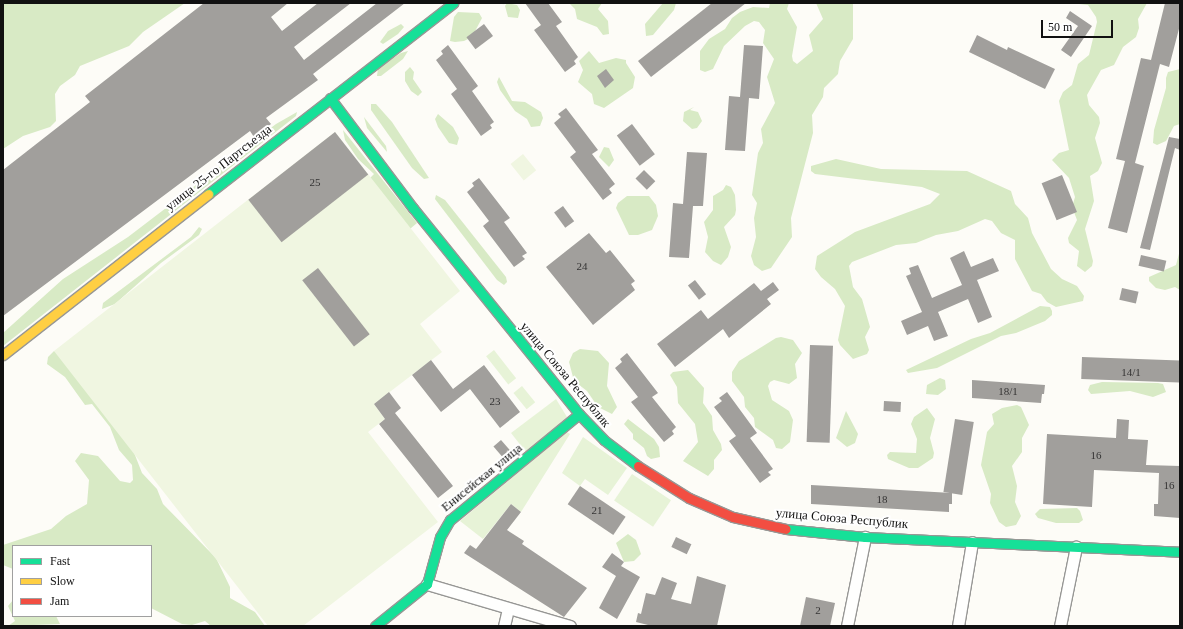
<!DOCTYPE html>
<meta charset="utf-8">
<style>
body{margin:0}
#map{position:relative;width:1183px;height:629px;overflow:hidden;background:#fdfcf7;font-family:"Times New Roman",serif}
div>[style]{position:absolute}
.green>*{inset:0;background:#e7f3d7;transform-origin:0 0}
.forest>*{inset:0;background:#d8eac5}
.pitch>*{inset:0;background:#f0f6e1;transform-origin:0 0}
.building>*{inset:0;background:#a19f9c;transform-origin:0 0}
.roads{filter:drop-shadow(1px 0 #979795) drop-shadow(-1px 0 #979795) drop-shadow(0 1px #979795) drop-shadow(0 -1px #979795)}
.street>*{height:11px;margin:-5.5px;padding:0 5.5px;transform-origin:5.5px;border-radius:5.5px;background:#fffffe}
.fast>*{height:9px;margin:-4.5px;padding:0 4.5px;transform-origin:4.5px;border-radius:4.5px;background:#16e098}
.slow>*{height:9px;margin:-4.5px;padding:0 4.5px;transform-origin:4.5px;border-radius:4.5px;background:#ffcf43}
.jam>*{height:9px;margin:-4.5px;padding:0 4.5px;transform-origin:4.5px;border-radius:4.5px;background:#f24e42}
span{translate:-50% -50%;white-space:nowrap;text-align:center;line-height:1.15;-webkit-text-stroke:4px #fff;paint-order:stroke}
.number-label{font-size:11px;color:#353434}
.number-label span{-webkit-text-stroke-width:0}
.street-label{font-size:13px;color:#111}
.frame{position:absolute;inset:0;border:4px solid #111;pointer-events:none}
.legend{position:absolute;left:12px;top:545px;width:140px;height:72px;box-sizing:border-box;background:#fff;border:1px solid #a0a0a0;margin:0;padding:5px 7px;list-style:none;font-size:12px;color:#111}
.legend li{display:flex;align-items:center;gap:8px;height:20px}
.legend b{width:20px;border:1px solid #a0a0a0}
.scale{position:absolute;left:1041px;top:20px;width:72px;height:18px;box-sizing:border-box;border:2px solid #111;border-top:0;padding-left:5px;font-size:12px;line-height:14px;white-space:nowrap;color:#111;-webkit-text-stroke:3px #fff;paint-order:stroke}
</style>
<div id="map">
<div class="green">
<i style="left:494px;top:350px;width:36px;height:10px;rotate:52deg"></i>
<i style="left:522px;top:386px;width:21px;height:11px;rotate:51deg"></i>
<i style="clip-path:polygon(556px 399px,567px 417px,526px 452px,511px 433px)"></i>
<i style="clip-path:polygon(567px 432px,570px 434px,521px 512px,511px 504px,483px 539px,460px 521px)"></i>
<i style="clip-path:polygon(583px 437px,627px 468px,608px 495px,585px 479px,580px 486px,562px 473px)"></i>
<i style="left:632px;top:474px;width:47px;height:32px;rotate:34deg"></i>
</div>
<div class="forest">
<i style="clip-path:polygon(3px 3px,185px 3px,143px 32px,129px 46px,80px 66px,75px 75px,60px 86px,55px 94px,56px 121px,50px 127px,23px 136px,3px 149px)"></i>
<i style="clip-path:polygon(506px 3px,517px 5px,520px 10px,518px 18px,508px 17px,505px 6px,507px 3px,502px 5px)"></i>
<i style="clip-path:polygon(569px 3px,602px 3px,598px 9px,608px 21px,609px 34px,603px 35px,597px 27px,577px 19px,575px 9px)"></i>
<i style="clip-path:polygon(663px 3px,676px 3px,674px 10px,653px 35px,646px 36px,645px 24px)"></i>
<i style="clip-path:polygon(770px 3px,789px 3px,787px 9px,797px 27px,792px 56px,793px 61px,797px 64px,813px 51px,809px 35px,823px 19px,816px 3px,853px 3px,853px 39px,840px 61px,838px 74px,824px 88px,823px 97px,812px 115px,813px 133px,791px 218px,792px 237px,771px 268px,762px 271px,754px 265px,751px 256px,756px 237px,754px 218px,757px 203px,752px 195px,758px 153px,763px 143px,761px 129px,775px 103px,767px 77px,774px 59px,763px 43px,765px 30px,759px 22px,754px 21px,745px 26px,724px 46px,713px 69px,705px 72px,700px 70px,700px 51px,709px 39px,725px 29px,732px 18px,740px 12px,753px 7px,769px 8px)"></i>
<i style="clip-path:polygon(1070px 3px,1147px 3px,1138px 19px,1139px 28px,1136px 37px,1123px 47px,1114px 65px,1101px 70px,1087px 95px,1089px 105px,1099px 117px,1100px 123px,1095px 138px,1102px 163px,1098px 171px,1090px 176px,1094px 201px,1085px 229px,1093px 261px,1092px 266px,1085px 272px,1077px 266px,1079px 251px,1069px 243px,1068px 238px,1077px 220px,1072px 207px,1075px 197px,1069px 178px,1052px 160px,1059px 153px,1069px 150px,1059px 101px,1063px 92px,1072px 85px,1078px 64px,1089px 55px,1097px 22px,1096px 17px,1088px 5px)"></i>
<i style="clip-path:polygon(458px 12px,479px 13px,482px 18px,472px 37px,464px 41px,455px 42px,450px 41px,454px 17px)"></i>
<i style="clip-path:polygon(401px 24px,404px 27px,398px 34px,383px 44px,380px 42px,388px 31px)"></i>
<i style="clip-path:polygon(408px 51px,403px 59px,381px 76px,377px 76px,378px 68px,401px 53px)"></i>
<i style="clip-path:polygon(589px 51px,599px 63px,616px 58px,626px 60px,626px 63px,635px 77px,633px 88px,604px 108px,594px 104px,592px 94px,578px 82px,583px 70px,579px 61px)"></i>
<i style="clip-path:polygon(410px 67px,414px 72px,413px 79px,422px 92px,418px 96px,411px 91px,405px 81px,405px 72px)"></i>
<i style="clip-path:polygon(1180px 69px,1180px 124px,1174px 126px,1166px 141px,1157px 145px,1153px 143px,1154px 130px,1166px 88px,1166px 78px,1168px 72px)"></i>
<i style="clip-path:polygon(499px 77px,512px 101px,525px 102px,541px 112px,543px 118px,540px 126px,531px 127px,527px 119px,515px 111px,500px 90px,497px 82px)"></i>
<i style="clip-path:polygon(371px 104px,376px 104px,392px 122px,429px 178px,424px 179px,412px 168px,371px 110px)"></i>
<i style="clip-path:polygon(694px 107px,690px 110px,698px 112px,702px 121px,697px 128px,692px 129px,683px 121px,684px 112px)"></i>
<i style="clip-path:polygon(297px 112px,296px 116px,3px 346px,3px 333px,63px 279px,128px 237px,276px 124px)"></i>
<i style="clip-path:polygon(438px 114px,453px 127px,459px 138px,457px 145px,449px 143px,438px 127px,435px 119px)"></i>
<i style="clip-path:polygon(364px 117px,386px 146px,387px 152px,367px 128px)"></i>
<i style="clip-path:polygon(343px 130px,417px 223px,404px 234px,369px 179px,374px 174px,358px 159px,345px 140px)"></i>
<i style="clip-path:polygon(604px 147px,609px 148px,614px 160px,609px 167px,599px 157px)"></i>
<i style="clip-path:polygon(836px 159px,881px 169px,967px 171px,1011px 191px,1015px 204px,1028px 218px,1032px 233px,1051px 269px,1062px 279px,1077px 286px,1084px 296px,1083px 301px,1056px 307px,1047px 302px,1041px 294px,1032px 291px,1015px 259px,1015px 240px,1001px 233px,992px 221px,985px 219px,958px 231px,936px 235px,916px 243px,896px 245px,852px 262px,849px 266px,853px 287px,862px 299px,870px 327px,865px 337px,869px 350px,867px 354px,853px 359px,840px 345px,838px 340px,845px 306px,835px 289px,821px 277px,815px 269px,817px 256px,855px 232px,930px 204px,940px 194px,922px 187px,815px 174px,811px 171px,811px 166px)"></i>
<i style="clip-path:polygon(726px 185px,731px 187px,735px 195px,736px 210px,735px 215px,724px 227px,731px 247px,728px 257px,721px 265px,713px 261px,705px 252px,708px 237px,704px 222px,713px 210px,713px 196px,723px 190px)"></i>
<i style="clip-path:polygon(436px 195px,445px 200px,506px 277px,507px 282px,504px 285px,497px 280px,435px 199px)"></i>
<i style="clip-path:polygon(627px 196px,649px 196px,656px 205px,658px 216px,652px 230px,638px 235px,629px 235px,616px 208px,618px 203px)"></i>
<i style="clip-path:polygon(199px 227px,202px 229px,199px 235px,161px 263px,115px 304px,102px 309px,103px 303px,191px 237px)"></i>
<i style="clip-path:polygon(1180px 250px,1180px 290px,1175px 287px,1165px 290px,1156px 288px,1149px 281px,1149px 277px,1176px 265px)"></i>
<i style="clip-path:polygon(1040px 306px,1050px 307px,1052px 311px,1052px 315px,1045px 321px,1016px 333px,1001px 336px,937px 368px,908px 373px,906px 370px,971px 339px,990px 333px)"></i>
<i style="clip-path:polygon(781px 337px,793px 340px,802px 353px,795px 364px,797px 378px,789px 384px,774px 380px,770px 382px,768px 386px,772px 400px,789px 411px,793px 420px,790px 442px,782px 449px,776px 448px,773px 440px,755px 427px,754px 418px,745px 407px,744px 397px,732px 381px,732px 372px,739px 361px,776px 338px)"></i>
<i style="clip-path:polygon(580px 349px,598px 351px,609px 363px,607px 386px,617px 407px,612px 414px,598px 407px,587px 391px,574px 381px,569px 362px,573px 353px)"></i>
<i style="clip-path:polygon(54px 351px,72px 358px,133px 450px,142px 473px,157px 489px,163px 504px,216px 558px,230px 587px,230px 598px,255px 612px,265px 626px,211px 626px,205px 621px,192px 625px,182px 624px,151px 608px,151px 546px,13px 546px,13px 569px,3px 565px,3px 545px,51px 529px,66px 516px,87px 504px,89px 480px,75px 461px,81px 453px,98px 456px,120px 481px,130px 483px,133px 480px,132px 465px,119px 450px,110px 427px,92px 404px,85px 405px,65px 377px,47px 364px,48px 357px)"></i>
<i style="clip-path:polygon(688px 370px,704px 388px,703px 403px,712px 416px,713px 430px,721px 444px,722px 450px,714px 460px,714px 469px,708px 476px,683px 461px,698px 442px,695px 424px,678px 403px,677px 387px,670px 375px,673px 372px)"></i>
<i style="clip-path:polygon(940px 378px,945px 380px,946px 389px,938px 395px,926px 394px,927px 385px)"></i>
<i style="clip-path:polygon(1102px 382px,1158px 383px,1163px 384px,1166px 392px,1153px 397px,1130px 391px,1091px 394px,1088px 390px,1090px 385px)"></i>
<i style="clip-path:polygon(1017px 405px,1021px 407px,1029px 425px,1022px 438px,1022px 452px,1012px 466px,1017px 486px,1015px 502px,1021px 516px,1016px 525px,1006px 527px,999px 522px,990px 503px,991px 494px,981px 465px,987px 432px,994px 424px,992px 414px,1002px 408px)"></i>
<i style="clip-path:polygon(927px 408px,935px 419px,930px 438px,934px 453px,933px 458px,918px 468px,909px 468px,888px 459px,887px 455px,890px 452px,916px 453px,917px 439px,911px 424px,914px 417px)"></i>
<i style="clip-path:polygon(846px 411px,858px 434px,855px 443px,847px 447px,836px 438px)"></i>
<i style="clip-path:polygon(628px 419px,654px 439px,659px 447px,660px 457px,651px 459px,647px 456px,644px 448px,633px 439px,633px 434px,624px 424px)"></i>
<i style="clip-path:polygon(1077px 508px,1080px 511px,1083px 520px,1079px 523px,1056px 523px,1038px 518px,1035px 514px,1040px 509px)"></i>
<i style="clip-path:polygon(628px 534px,636px 540px,641px 554px,634px 561px,624px 562px,616px 543px)"></i>
<i style="clip-path:polygon(13px 600px,13px 616px,56px 616px,60px 624px,8px 626px,15px 621px,8px 606px)"></i>
</div>
<div class="pitch">
<i style="clip-path:polygon(335px 132px,460px 291px,420px 324px,442px 352px,374px 404px,385px 419px,368px 432px,438px 522px,303px 626px,268px 626px,54px 351px)"></i>
<i style="left:523px;top:154px;width:21px;height:16px;rotate:51deg"></i>
</div>
<div class="building">
<i style="clip-path:polygon(204px 3px,288px 3px,271px 17px,282px 31px,318px 3px,351px 3px,294px 47px,304px 60px,377px 3px,405px 3px,313px 74px,318px 80px,266px 118px,271px 124px,254px 137px,250px 131px,3px 316px,3px 170px,90px 102px,85px 96px)"></i>
<i style="clip-path:polygon(525px 3px,548px 3px,562px 22px,556px 26px,578px 57px,574px 61px,576px 64px,565px 72px,534px 30px,541px 25px)"></i>
<i style="clip-path:polygon(712px 3px,746px 3px,651px 77px,638px 61px)"></i>
<i style="clip-path:polygon(1165px 3px,1180px 3px,1180px 25px,1169px 67px,1160px 64px,1135px 163px,1144px 166px,1127px 233px,1108px 228px,1125px 161px,1116px 159px,1141px 58px,1151px 60px)"></i>
<i style="clip-path:polygon(1070px 11px,1092px 26px,1071px 57px,1061px 50px,1078px 26px,1066px 18px)"></i>
<i style="left:484px;top:24px;width:15px;height:22px;rotate:53deg"></i>
<i style="clip-path:polygon(977px 35px,1007px 50px,1008px 47px,1055px 69px,1045px 89px,969px 52px)"></i>
<i style="clip-path:polygon(448px 45px,478px 86px,472px 91px,494px 122px,490px 125px,492px 128px,481px 136px,451px 94px,457px 89px,436px 60px,443px 54px,441px 51px)"></i>
<i style="clip-path:polygon(744px 45px,763px 46px,759px 99px,749px 98px,745px 151px,725px 150px,729px 96px,740px 97px)"></i>
<i style="clip-path:polygon(606px 69px,614px 80px,605px 88px,597px 76px)"></i>
<i style="clip-path:polygon(566px 108px,598px 150px,592px 154px,615px 184px,609px 189px,612px 193px,603px 200px,570px 157px,576px 152px,554px 123px,561px 117px,558px 114px)"></i>
<i style="left:632px;top:124px;width:38px;height:19px;rotate:53deg"></i>
<i style="left:335px;top:132px;width:54px;height:110px;rotate:52deg"></i>
<i style="clip-path:polygon(1169px 137px,1180px 139px,1180px 150px,1175px 148px,1150px 250px,1140px 248px)"></i>
<i style="clip-path:polygon(687px 152px,707px 153px,703px 206px,693px 206px,689px 258px,669px 257px,673px 203px,683px 204px)"></i>
<i style="left:644px;top:170px;width:16px;height:12px;rotate:45deg"></i>
<i style="left:1062px;top:175px;width:40px;height:22px;rotate:68deg"></i>
<i style="clip-path:polygon(479px 178px,510px 218px,504px 222px,527px 253px,522px 256px,525px 259px,514px 267px,483px 226px,489px 221px,467px 192px,474px 186px,472px 183px)"></i>
<i style="left:563px;top:206px;width:19px;height:11px;rotate:54deg"></i>
<i style="clip-path:polygon(589px 233px,606px 253px,610px 250px,635px 281px,631px 284px,635px 290px,593px 325px,546px 267px)"></i>
<i style="clip-path:polygon(964px 251px,971px 267px,993px 258px,999px 271px,977px 280px,992px 317px,978px 323px,968px 299px,938px 312px,948px 336px,934px 341px,928px 326px,907px 335px,901px 321px,922px 312px,906px 276px,911px 274px,909px 268px,918px 265px,932px 298px,962px 285px,950px 258px)"></i>
<i style="left:1141px;top:255px;width:26px;height:11px;rotate:13deg"></i>
<i style="left:318px;top:268px;width:84px;height:20px;rotate:52deg"></i>
<i style="left:695px;top:280px;width:18px;height:9px;rotate:52deg"></i>
<i style="clip-path:polygon(773px 282px,779px 290px,767px 299px,771px 304px,729px 338px,723px 329px,675px 367px,657px 344px,701px 310px,708px 319px,754px 283px,761px 291px)"></i>
<i style="left:1122px;top:288px;width:17px;height:12px;rotate:13deg"></i>
<i style="left:810px;top:345px;width:23px;height:97px;rotate:2deg"></i>
<i style="clip-path:polygon(627px 353px,658px 393px,652px 397px,676px 427px,672px 431px,674px 434px,664px 442px,631px 402px,638px 397px,615px 368px,622px 362px,620px 359px)"></i>
<i style="left:1082px;top:357px;width:98px;height:22px;rotate:2deg"></i>
<i style="clip-path:polygon(431px 360px,453px 389px,484px 365px,520px 412px,500px 428px,470px 389px,441px 412px,412px 375px)"></i>
<i style="clip-path:polygon(972px 380px,1045px 385px,1044px 394px,1042px 394px,1041px 403px,972px 398px)"></i>
<i style="clip-path:polygon(389px 392px,401px 408px,395px 413px,453px 486px,438px 498px,379px 424px,385px 419px,374px 404px)"></i>
<i style="clip-path:polygon(727px 392px,757px 433px,750px 438px,773px 469px,768px 472px,771px 475px,760px 483px,729px 441px,736px 436px,714px 407px,722px 401px,719px 398px)"></i>
<i style="left:884px;top:401px;width:17px;height:10px;rotate:3deg"></i>
<i style="left:955px;top:419px;width:19px;height:74px;rotate:9deg"></i>
<i style="clip-path:polygon(1117px 419px,1129px 420px,1128px 439px,1148px 440px,1146px 465px,1180px 466px,1180px 518px,1154px 516px,1154px 504px,1158px 504px,1159px 473px,1094px 470px,1092px 507px,1043px 504px,1047px 434px,1116px 438px)"></i>
<i style="left:501px;top:440px;width:20px;height:10px;rotate:49deg"></i>
<i style="clip-path:polygon(811px 485px,952px 493px,952px 504px,949px 504px,949px 512px,811px 504px)"></i>
<i style="left:580px;top:486px;width:55px;height:22px;rotate:34deg"></i>
<i style="clip-path:polygon(511px 504px,521px 512px,507px 530px,524px 541px,522px 544px,587px 588px,564px 617px,464px 553px,470px 545px,476px 549px)"></i>
<i style="left:676px;top:537px;width:17px;height:11px;rotate:25deg"></i>
<i style="clip-path:polygon(612px 553px,624px 562px,621px 566px,640px 577px,617px 619px,599px 608px,616px 576px,602px 567px)"></i>
<i style="clip-path:polygon(697px 576px,726px 585px,717px 626px,652px 626px,636px 622px,638px 613px,641px 614px,646px 593px,655px 595px,662px 577px,677px 583px,671px 599px,691px 604px)"></i>
<i style="clip-path:polygon(806px 597px,835px 603px,830px 626px,800px 626px)"></i>
</div>
<div class="roads">
<div class="street">
<i style="left:427px;top:584px;width:149px;rotate:16.4deg"></i>
<i style="left:504px;top:626px;width:17px;rotate:-77deg"></i>
<i style="left:847px;top:626px;width:91px;rotate:-78.6deg"></i>
<i style="left:958px;top:626px;width:85px;rotate:-80.5deg"></i>
<i style="left:1060px;top:626px;width:81px;rotate:-78.6deg"></i>
</div>
<div class="fast">
<i style="left:330px;top:98px;width:138px;rotate:53deg"></i>
<i style="left:413px;top:208px;width:265px;rotate:51.1deg"></i>
<i style="left:579px;top:414px;width:36px;rotate:46deg"></i>
<i style="left:604px;top:440px;width:43px;rotate:37.4deg"></i>
<i style="left:208px;top:194px;width:311px;rotate:-37.9deg"></i>
<i style="left:786px;top:529px;width:79px;rotate:5.8deg"></i>
<i style="left:865px;top:537px;width:315px;rotate:2.7deg"></i>
<i style="left:375px;top:626px;width:67px;rotate:-38.9deg"></i>
<i style="left:427px;top:584px;width:49px;rotate:-74.5deg"></i>
<i style="left:440px;top:537px;width:20px;rotate:-60deg"></i>
<i style="left:450px;top:520px;width:167px;rotate:-39.4deg"></i>
</div>
<div class="slow">
<i style="left:3px;top:355px;width:261px;rotate:-38.1deg"></i>
</div>
<div class="jam">
<i style="left:638px;top:466px;width:60px;rotate:32.1deg"></i>
<i style="left:689px;top:498px;width:48px;rotate:23.4deg"></i>
<i style="left:733px;top:517px;width:54px;rotate:12.8deg"></i>
</div>
</div>
<div class="number-label">
<span style="left:315px;top:182px">25</span>
<span style="left:582px;top:266px">24</span>
<span style="left:1131px;top:372px">14/1</span>
<span style="left:1008px;top:391px">18/1</span>
<span style="left:495px;top:401px">23</span>
<span style="left:1096px;top:455px">16</span>
<span style="left:1169px;top:485px">16</span>
<span style="left:882px;top:499px">18</span>
<span style="left:597px;top:510px">21</span>
<span style="left:818px;top:610px">2</span>
</div>
<div class="street-label">
<span style="left:219px;top:168px;rotate:-38deg">улица 25-го Партсъезда</span>
<span style="left:565px;top:375px;rotate:50deg">улица Союза Республик</span>
<span style="left:482px;top:478px;rotate:-39deg">Енисейская улица</span>
<span style="left:842px;top:519px;rotate:5deg">улица Союза Республик</span>
</div>
<div class="frame"></div>
<ul class="legend">
<li><b style="height:5px;background:#16e098"></b>Fast</li>
<li><b style="height:5px;background:#ffcf43"></b>Slow</li>
<li><b style="height:5px;background:#f24e42"></b>Jam</li>
</ul>
<div class="scale">50 m</div>
</div>
